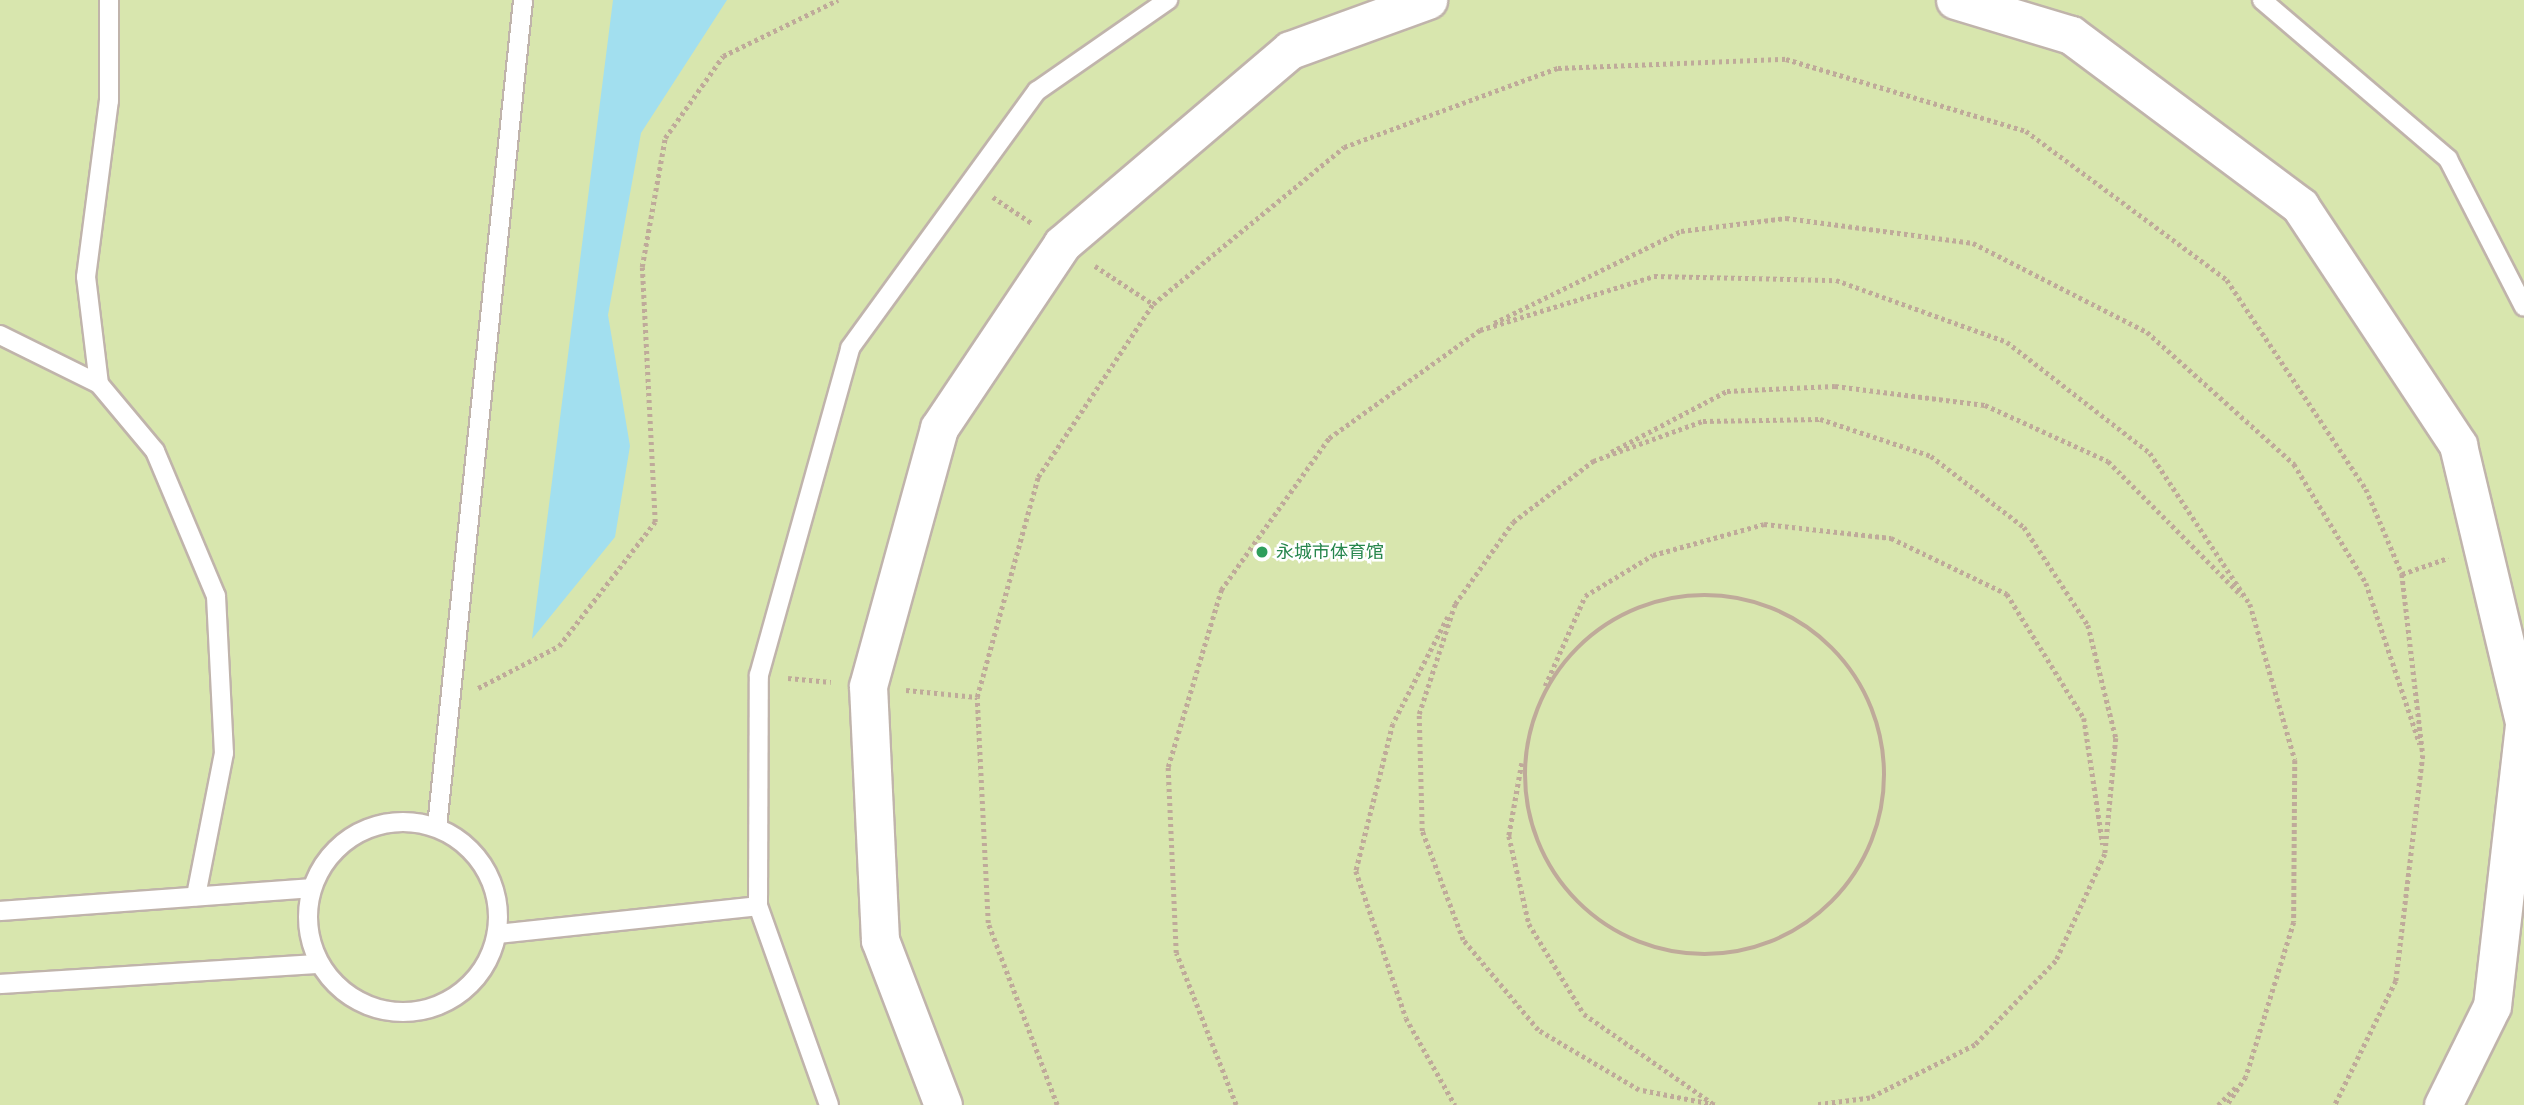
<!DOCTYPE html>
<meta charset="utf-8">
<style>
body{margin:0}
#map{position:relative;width:2524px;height:1105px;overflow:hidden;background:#f2ece5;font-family:Signika,"Noto Sans SC",sans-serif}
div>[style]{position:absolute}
.green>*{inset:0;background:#d8e6ae;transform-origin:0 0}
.water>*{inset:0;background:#a2dfef}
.path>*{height:4.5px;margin-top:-2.25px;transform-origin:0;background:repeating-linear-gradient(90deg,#bfaa9a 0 3.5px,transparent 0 7px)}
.path>.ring{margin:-2.25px;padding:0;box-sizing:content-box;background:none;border:4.5px solid #bfaa9a;border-radius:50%}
.roads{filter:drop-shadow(2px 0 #c0b4ab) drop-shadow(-2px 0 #c0b4ab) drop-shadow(0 2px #c0b4ab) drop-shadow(0 -2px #c0b4ab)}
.lane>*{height:18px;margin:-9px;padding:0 9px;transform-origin:9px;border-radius:9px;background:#fff}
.lane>.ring{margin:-9px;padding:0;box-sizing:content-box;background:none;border:18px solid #fff;border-radius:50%}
.street>*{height:37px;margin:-18.5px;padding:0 18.5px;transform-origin:18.5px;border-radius:18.5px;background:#fff}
.dots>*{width:19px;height:19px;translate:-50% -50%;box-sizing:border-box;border:4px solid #fff;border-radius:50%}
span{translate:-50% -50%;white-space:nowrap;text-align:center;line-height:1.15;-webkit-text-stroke:5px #fff;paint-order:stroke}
.leisure-label{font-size:18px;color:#27864d}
.left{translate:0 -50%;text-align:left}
</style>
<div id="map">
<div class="green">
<i style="left:0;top:0;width:2524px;height:1105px"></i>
</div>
<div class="water">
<i style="clip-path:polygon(613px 0,727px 0,641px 133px,608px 315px,630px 446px,615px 537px,532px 639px)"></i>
</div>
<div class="path">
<i style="left:993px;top:197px;width:48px;rotate:34deg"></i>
<i style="left:1095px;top:266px;width:69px;rotate:33.2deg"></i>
<i style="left:1494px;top:323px;width:208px;rotate:-26.2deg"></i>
<i style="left:1681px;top:231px;width:106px;rotate:-7.1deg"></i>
<i style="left:1786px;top:218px;width:189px;rotate:7.6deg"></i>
<i style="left:1973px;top:243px;width:195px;rotate:27.1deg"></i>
<i style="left:2147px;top:332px;width:198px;rotate:41.9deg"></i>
<i style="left:2294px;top:464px;width:139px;rotate:58.8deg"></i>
<i style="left:2366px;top:583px;width:170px;rotate:71.5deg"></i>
<i style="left:1611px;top:452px;width:131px;rotate:-27.7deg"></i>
<i style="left:1727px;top:391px;width:108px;rotate:-2.7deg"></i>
<i style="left:1835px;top:386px;width:151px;rotate:7.2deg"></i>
<i style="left:1985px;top:405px;width:135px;rotate:24.5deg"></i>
<i style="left:2108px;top:461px;width:190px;rotate:45.2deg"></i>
<i style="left:2402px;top:574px;width:49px;rotate:-19.2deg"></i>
<i class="ring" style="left:1525px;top:595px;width:355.5px;height:355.5px"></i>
<i style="left:1448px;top:617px;width:120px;rotate:117.2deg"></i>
<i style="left:1393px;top:724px;width:152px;rotate:104.1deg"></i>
<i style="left:1356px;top:871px;width:155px;rotate:71.2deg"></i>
<i style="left:1406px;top:1018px;width:100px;rotate:60.6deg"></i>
<i style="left:788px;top:678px;width:43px;rotate:5.3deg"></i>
<i style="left:1545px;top:686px;width:98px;rotate:-66deg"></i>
<i style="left:1585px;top:596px;width:79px;rotate:-31.1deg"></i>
<i style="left:1653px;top:555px;width:115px;rotate:-15.6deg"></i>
<i style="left:1764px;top:524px;width:128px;rotate:6.3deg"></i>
<i style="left:1891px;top:538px;width:129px;rotate:25.8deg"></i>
<i style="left:2007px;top:594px;width:146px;rotate:58.2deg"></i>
<i style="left:2084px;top:718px;width:128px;rotate:81.5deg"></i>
<i style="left:478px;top:688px;width:91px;rotate:-27.4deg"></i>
<i style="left:559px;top:646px;width:157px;rotate:-52.3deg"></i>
<i style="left:655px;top:522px;width:255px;rotate:-92.9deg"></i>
<i style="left:642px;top:267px;width:131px;rotate:-79.9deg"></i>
<i style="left:665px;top:138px;width:100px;rotate:-54.7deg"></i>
<i style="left:723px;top:56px;width:128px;rotate:-26deg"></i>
<i style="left:906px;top:690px;width:71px;rotate:5.6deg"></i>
<i style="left:1522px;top:763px;width:74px;rotate:100.1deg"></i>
<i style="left:1509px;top:836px;width:90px;rotate:77.2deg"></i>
<i style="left:1529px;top:924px;width:105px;rotate:58.6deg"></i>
<i style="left:1584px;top:1014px;width:156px;rotate:34.8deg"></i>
<i style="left:1057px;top:1105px;width:195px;rotate:-110.8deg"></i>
<i style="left:988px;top:923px;width:226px;rotate:-92.8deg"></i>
<i style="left:977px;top:697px;width:228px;rotate:-74.5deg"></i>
<i style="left:1038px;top:477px;width:208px;rotate:-56.4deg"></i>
<i style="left:1153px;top:304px;width:247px;rotate:-39.4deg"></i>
<i style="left:1344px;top:147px;width:228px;rotate:-20.3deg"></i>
<i style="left:1558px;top:68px;width:228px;rotate:-2.3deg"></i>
<i style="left:1786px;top:59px;width:251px;rotate:16.7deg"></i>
<i style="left:2026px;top:131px;width:250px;rotate:36.5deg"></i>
<i style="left:2227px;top:280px;width:251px;rotate:56.4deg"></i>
<i style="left:2366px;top:489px;width:92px;rotate:67deg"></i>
<i style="left:2402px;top:574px;width:182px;rotate:83.4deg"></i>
<i style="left:2423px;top:755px;width:228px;rotate:96.8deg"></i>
<i style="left:2396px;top:981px;width:138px;rotate:116.2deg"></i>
<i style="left:1236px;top:1105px;width:163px;rotate:-111.5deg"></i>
<i style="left:1176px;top:953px;width:186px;rotate:-92.5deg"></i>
<i style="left:1168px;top:767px;width:185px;rotate:-73.3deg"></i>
<i style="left:1221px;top:590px;width:186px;rotate:-54.6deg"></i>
<i style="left:1329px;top:438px;width:186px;rotate:-35.6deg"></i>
<i style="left:1480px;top:330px;width:182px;rotate:-17.2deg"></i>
<i style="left:1654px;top:276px;width:182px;rotate:1.3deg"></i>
<i style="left:1836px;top:280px;width:182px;rotate:19.9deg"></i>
<i style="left:2007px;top:342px;width:181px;rotate:37.8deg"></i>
<i style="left:2150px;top:453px;width:181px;rotate:56.5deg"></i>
<i style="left:2250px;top:604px;width:162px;rotate:73.9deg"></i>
<i style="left:2295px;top:760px;width:162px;rotate:90.4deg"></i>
<i style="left:2294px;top:922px;width:162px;rotate:107.2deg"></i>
<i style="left:2246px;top:1077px;width:34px;rotate:124deg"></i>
<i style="left:1715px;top:1105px;width:77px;rotate:-168.8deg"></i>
<i style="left:1639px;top:1090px;width:117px;rotate:-149.3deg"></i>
<i style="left:1538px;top:1030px;width:117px;rotate:-129.8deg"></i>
<i style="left:1463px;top:940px;width:116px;rotate:-110.6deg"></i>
<i style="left:1422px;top:831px;width:117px;rotate:-91.5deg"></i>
<i style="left:1419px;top:714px;width:116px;rotate:-71.9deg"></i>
<i style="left:1455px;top:604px;width:100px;rotate:-54.7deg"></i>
<i style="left:1513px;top:522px;width:101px;rotate:-37.3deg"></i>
<i style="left:1593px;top:461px;width:117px;rotate:-20deg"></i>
<i style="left:1703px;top:421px;width:117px;rotate:-1deg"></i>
<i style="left:1820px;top:419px;width:117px;rotate:18.4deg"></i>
<i style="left:1931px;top:456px;width:117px;rotate:37.4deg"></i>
<i style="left:2024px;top:527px;width:117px;rotate:56.9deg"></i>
<i style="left:2088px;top:625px;width:116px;rotate:76.1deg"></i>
<i style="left:2116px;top:738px;width:117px;rotate:95.4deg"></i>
<i style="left:2105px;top:854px;width:118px;rotate:114.6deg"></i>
<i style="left:2056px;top:961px;width:117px;rotate:134deg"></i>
<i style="left:1975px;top:1045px;width:118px;rotate:153.2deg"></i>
<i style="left:1870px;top:1098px;width:55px;rotate:172.7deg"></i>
<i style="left:2218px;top:1105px;width:27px;rotate:-45deg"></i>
</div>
<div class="roads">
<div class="lane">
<i style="left:2262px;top:0;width:245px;rotate:40.5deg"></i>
<i style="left:2448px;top:159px;width:166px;rotate:62.8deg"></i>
<i style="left:0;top:335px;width:110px;rotate:26.3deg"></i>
<i style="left:99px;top:384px;width:87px;rotate:50.1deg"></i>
<i style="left:155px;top:451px;width:157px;rotate:67.2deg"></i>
<i style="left:216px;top:596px;width:157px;rotate:87.1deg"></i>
<i style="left:224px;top:753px;width:146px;rotate:101.1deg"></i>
<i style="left:99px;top:384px;width:108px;rotate:-96.9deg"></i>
<i style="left:86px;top:277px;width:177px;rotate:-82.6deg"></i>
<i style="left:109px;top:101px;width:101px;rotate:-90deg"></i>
<i class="ring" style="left:308px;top:822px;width:172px;height:172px"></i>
<i style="left:437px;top:827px;width:831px;rotate:-84.06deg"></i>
<i style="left:0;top:911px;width:312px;rotate:-4.2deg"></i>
<i style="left:497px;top:934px;width:262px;rotate:-6.1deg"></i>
<i style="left:0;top:984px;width:320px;rotate:-3.6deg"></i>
<i style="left:829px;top:1105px;width:211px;rotate:-109.6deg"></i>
<i style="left:758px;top:906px;width:231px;rotate:-89.8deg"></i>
<i style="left:759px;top:675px;width:339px;rotate:-74.4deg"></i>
<i style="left:850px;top:348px;width:318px;rotate:-54deg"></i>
<i style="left:1037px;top:91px;width:160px;rotate:-34.8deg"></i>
</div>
<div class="street">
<i style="left:1955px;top:0;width:121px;rotate:16.8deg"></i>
<i style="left:2071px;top:35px;width:286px;rotate:36.7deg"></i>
<i style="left:2300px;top:206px;width:287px;rotate:56.5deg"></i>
<i style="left:2458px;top:445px;width:285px;rotate:76.6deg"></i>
<i style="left:943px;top:1105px;width:177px;rotate:-110.9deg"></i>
<i style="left:880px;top:940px;width:254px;rotate:-92.7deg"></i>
<i style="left:868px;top:686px;width:268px;rotate:-74.6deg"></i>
<i style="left:939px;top:428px;width:221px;rotate:-56.2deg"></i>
<i style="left:1062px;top:244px;width:299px;rotate:-40.4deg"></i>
<i style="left:1290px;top:50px;width:147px;rotate:-19.9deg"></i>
<i style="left:2443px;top:1105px;width:110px;rotate:-63.7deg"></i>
<i style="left:2492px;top:1006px;width:282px;rotate:-83.5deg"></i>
</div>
</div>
<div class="dots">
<i style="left:1262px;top:552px;background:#2e9e5b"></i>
</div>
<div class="leisure-label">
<span class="left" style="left:1276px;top:552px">永城市体育馆</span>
</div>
</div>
